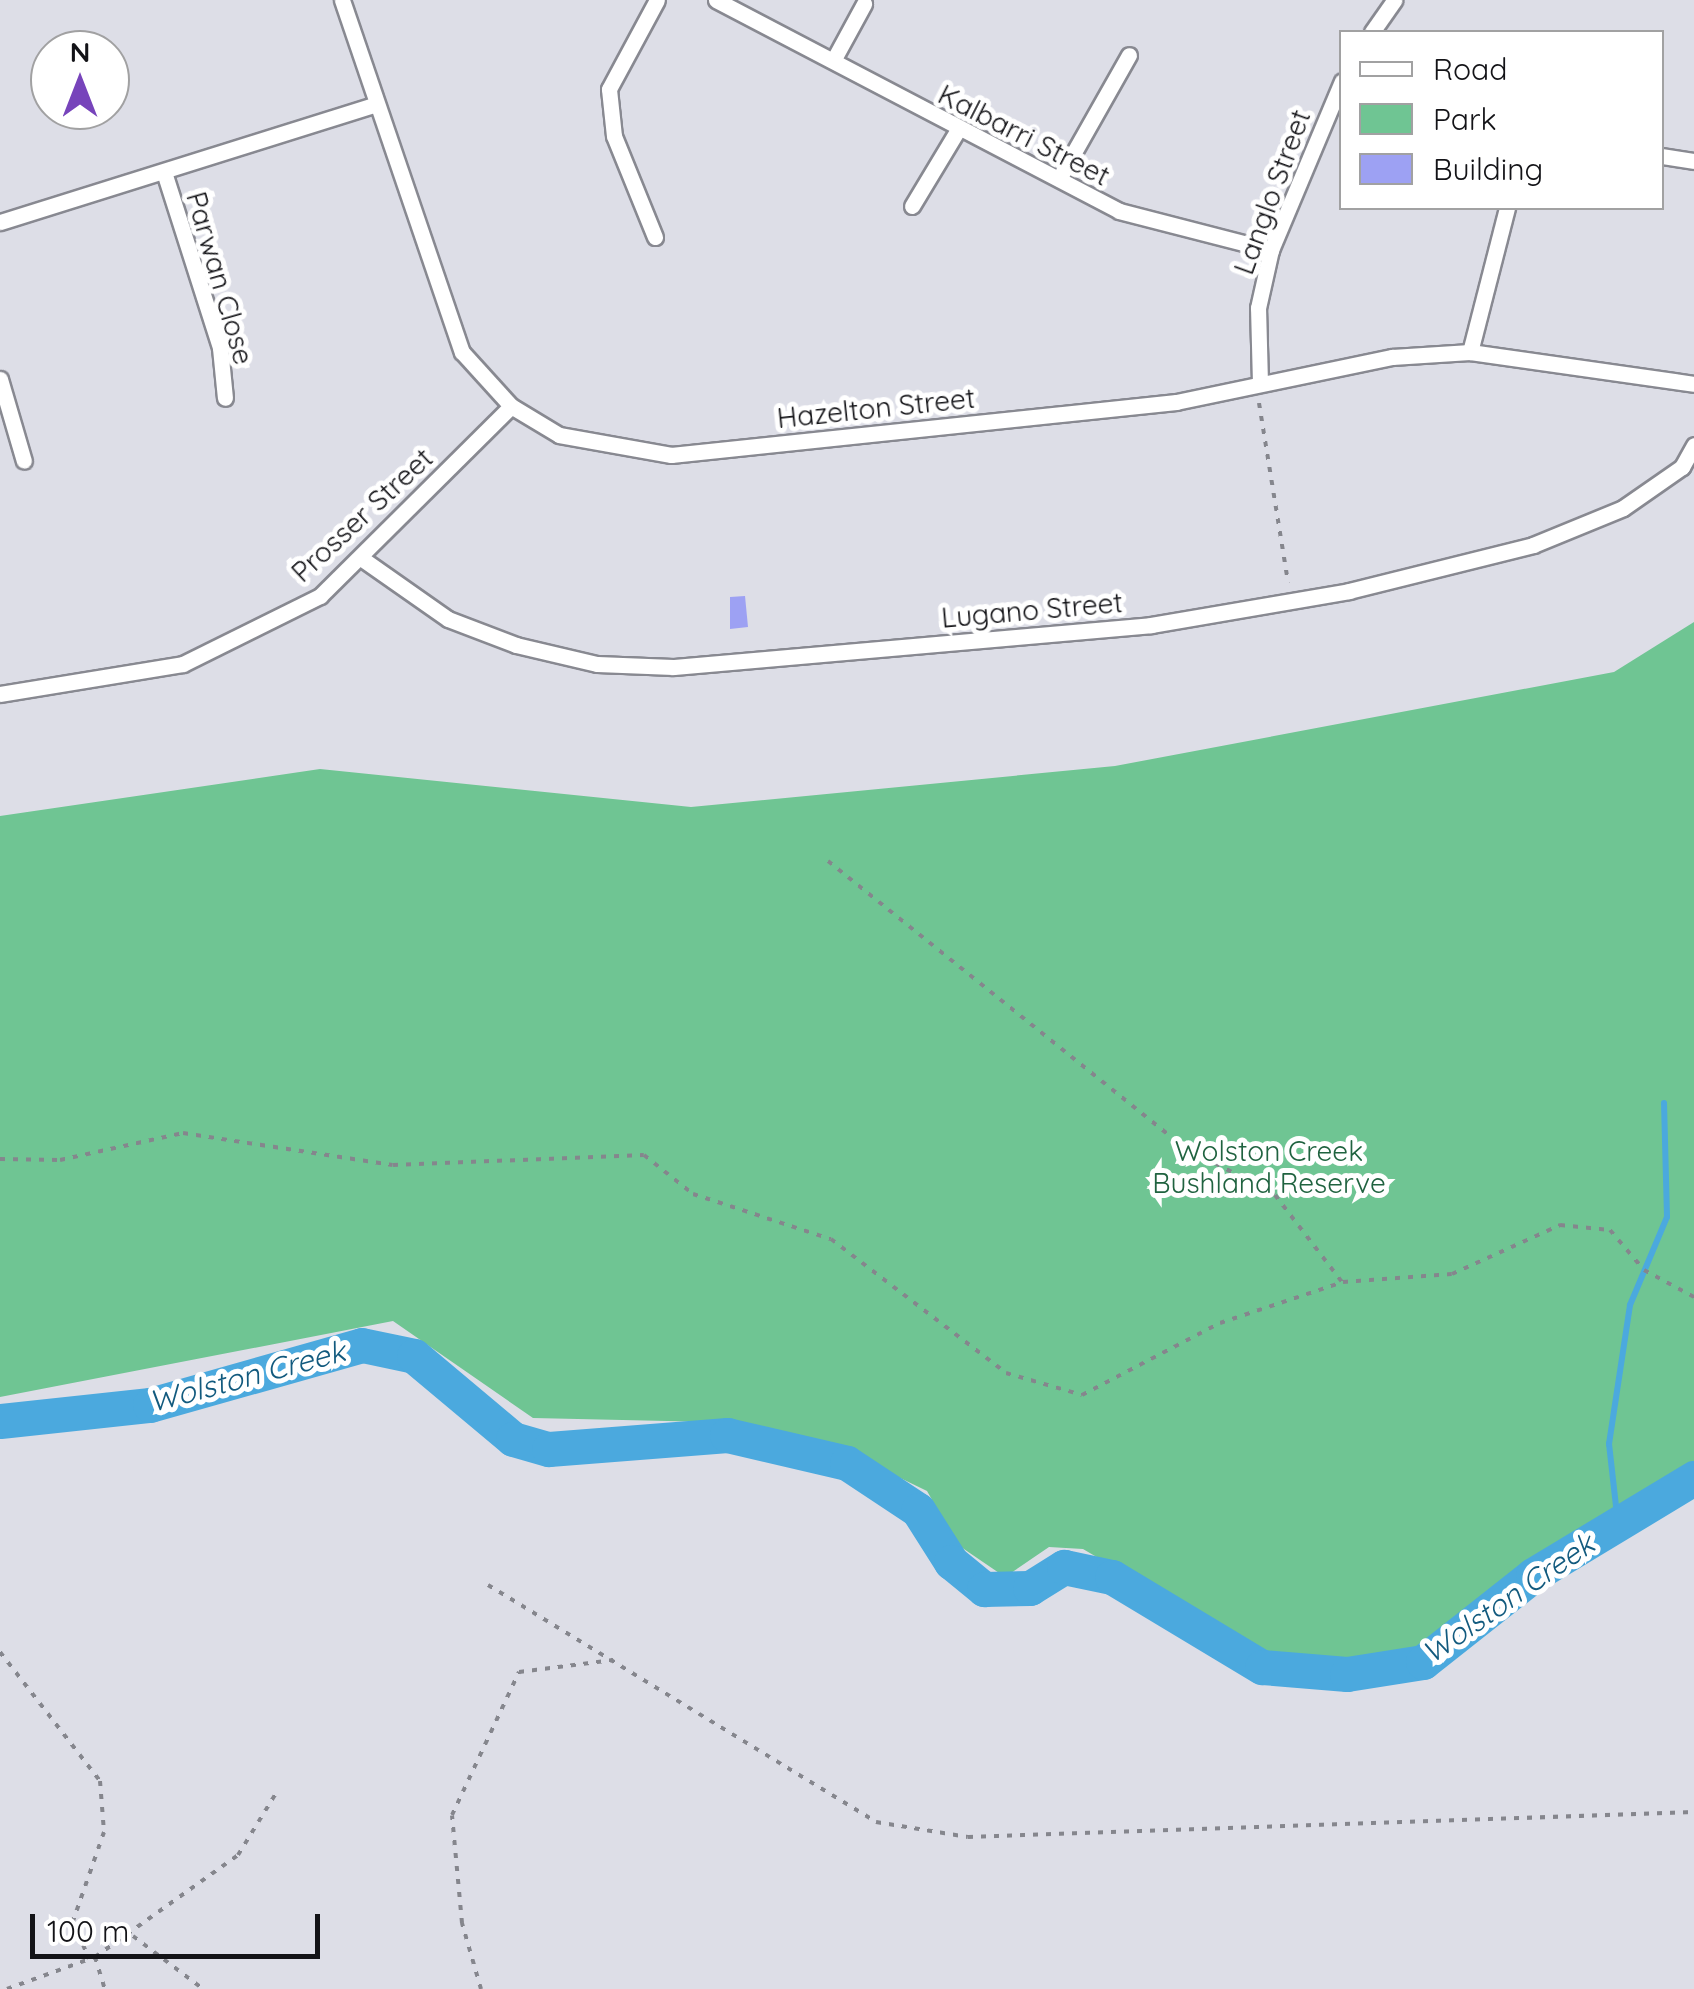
<!DOCTYPE html>
<style>
body{margin:0}
#map{position:relative;width:1694px;height:1989px;overflow:hidden;background:#dddee7;font-family:Quicksand,sans-serif}
div>[style]{position:absolute}
.green>*{inset:0;background:#6fc593}
.stream>*{height:6px;margin:-3px;padding:0 3px;transform-origin:3px;border-radius:3px;background:#4ba9de}
.river>*{height:35px;margin:-17.5px;padding:0 17.5px;transform-origin:17.5px;border-radius:17.5px;background:#4ba9de}
.building>*{inset:0;background:#9da1f3}
.path>*{height:4px;margin-top:-2px;transform-origin:0;background:repeating-linear-gradient(90deg,#85868d 0 5px,transparent 0 13px)}
.roads{filter:drop-shadow(2px 0 #888991) drop-shadow(-2px 0 #888991) drop-shadow(0 2px #888991) drop-shadow(0 -2px #888991)}
.minor>*{height:15px;margin:-7.5px;padding:0 7.5px;transform-origin:7.5px;border-radius:7.5px;background:#fff}
span{translate:-50% -50%;white-space:nowrap;text-align:center;line-height:1.15;-webkit-text-stroke:10px #fff;paint-order:stroke}
.street-label{font-size:28px;color:#131317}
.park-label{font-size:28px;color:#206340}
.water-label{font-size:30px;color:#125a7e;font-style:italic}
.legend{position:absolute;left:1339px;top:30px;width:325px;height:180px;box-sizing:border-box;background:#fff;border:2px solid #a1a1a2;margin:0;padding:12px 18px;list-style:none;font-size:30px;color:#131317}
.legend li{display:flex;align-items:center;gap:20px;height:50px}
.legend b{width:50px;border:2px solid #a1a1a2}
.north{position:absolute;left:30px;top:30px;width:100px;height:100px;box-sizing:border-box;background:#fff;border:2px solid #a1a1a2;border-radius:50%;rotate:0deg;font-size:28px;font-weight:700;line-height:40px;text-align:center;color:#131317}
.north::after{content:'';display:block;margin:auto;width:35px;height:45px;background:#74b;clip-path:polygon(50% 0,100% 100%,50% 72%,0 100%)}
.scale{position:absolute;left:30px;top:1914px;width:290px;height:45px;box-sizing:border-box;border:5px solid #131317;border-top:0;padding-left:12px;font-size:30px;line-height:35px;white-space:nowrap;color:#131317;-webkit-text-stroke:8px #fff;paint-order:stroke}
</style>
<div id="map">
<div class="green">
<i style="clip-path:polygon(1694px 622px,1694px 1467px,1527px 1564px,1420px 1647px,1345px 1663px,1266px 1656px,1083px 1549px,1049px 1547px,1005px 1577px,958px 1545px,927px 1491px,857px 1457px,712px 1422px,533px 1418px,393px 1321px,0 1397px,0 816px,320px 769px,691px 807px,1115px 766px,1614px 672px)"></i>
</div>
<div class="stream">
<i style="left:1618px;top:1524px;width:81px;rotate:-96.4deg"></i>
<i style="left:1609px;top:1444px;width:141px;rotate:-81.4deg"></i>
<i style="left:1630px;top:1305px;width:95px;rotate:-67.2deg"></i>
<i style="left:1667px;top:1217px;width:114px;rotate:-91.5deg"></i>
</div>
<div class="river">
<i style="left:0;top:1421px;width:151px;rotate:-6.1deg"></i>
<i style="left:150px;top:1405px;width:220px;rotate:-15.8deg"></i>
<i style="left:362px;top:1345px;width:53px;rotate:11.9deg"></i>
<i style="left:414px;top:1356px;width:129px;rotate:40deg"></i>
<i style="left:513px;top:1439px;width:37px;rotate:16deg"></i>
<i style="left:549px;top:1449px;width:179px;rotate:-4.5deg"></i>
<i style="left:727px;top:1435px;width:123px;rotate:13.1deg"></i>
<i style="left:847px;top:1463px;width:85px;rotate:33.5deg"></i>
<i style="left:918px;top:1510px;width:62px;rotate:57.6deg"></i>
<i style="left:951px;top:1562px;width:43px;rotate:39.3deg"></i>
<i style="left:984px;top:1589px;width:46px;rotate:-1.2deg"></i>
<i style="left:1030px;top:1588px;width:40px;rotate:-32deg"></i>
<i style="left:1064px;top:1567px;width:49px;rotate:11.8deg"></i>
<i style="left:1112px;top:1577px;width:175px;rotate:31deg"></i>
<i style="left:1262px;top:1667px;width:85px;rotate:4.7deg"></i>
<i style="left:1347px;top:1674px;width:77px;rotate:-9deg"></i>
<i style="left:1423px;top:1662px;width:140px;rotate:-38.3deg"></i>
<i style="left:1533px;top:1575px;width:188px;rotate:-31.1deg"></i>
</div>
<div class="building">
<i style="clip-path:polygon(745px 596px,748px 627px,730px 629px,730px 597px)"></i>
</div>
<div class="path">
<i style="left:1259px;top:403px;width:182px;rotate:80.8deg"></i>
<i style="left:828px;top:861px;width:453px;rotate:38.8deg"></i>
<i style="left:1181px;top:1145px;width:106px;rotate:28deg"></i>
<i style="left:1275px;top:1195px;width:110px;rotate:52.4deg"></i>
<i style="left:0;top:1159px;width:60px;rotate:1deg"></i>
<i style="left:60px;top:1160px;width:126px;rotate:-12.4deg"></i>
<i style="left:183px;top:1133px;width:212px;rotate:8.7deg"></i>
<i style="left:393px;top:1165px;width:251px;rotate:-2.3deg"></i>
<i style="left:644px;top:1155px;width:63px;rotate:38.5deg"></i>
<i style="left:693px;top:1194px;width:145px;rotate:18.1deg"></i>
<i style="left:831px;top:1239px;width:220px;rotate:37.4deg"></i>
<i style="left:1006px;top:1373px;width:79px;rotate:16.1deg"></i>
<i style="left:1082px;top:1395px;width:156px;rotate:-27.6deg"></i>
<i style="left:1220px;top:1323px;width:130px;rotate:-18.4deg"></i>
<i style="left:1343px;top:1282px;width:109px;rotate:-4.2deg"></i>
<i style="left:1452px;top:1274px;width:119px;rotate:-24.4deg"></i>
<i style="left:1560px;top:1225px;width:50px;rotate:5.7deg"></i>
<i style="left:1610px;top:1230px;width:52px;rotate:49.6deg"></i>
<i style="left:1644px;top:1270px;width:57px;rotate:28.4deg"></i>
<i style="left:488px;top:1585px;width:455px;rotate:31.4deg"></i>
<i style="left:876px;top:1822px;width:93px;rotate:9.3deg"></i>
<i style="left:968px;top:1837px;width:726px;rotate:-1.97deg"></i>
<i style="left:0;top:1652px;width:163px;rotate:52.2deg"></i>
<i style="left:100px;top:1781px;width:51px;rotate:85.5deg"></i>
<i style="left:104px;top:1832px;width:94px;rotate:109.2deg"></i>
<i style="left:73px;top:1921px;width:41px;rotate:67.2deg"></i>
<i style="left:133px;top:1936px;width:88px;rotate:37.1deg"></i>
<i style="left:95px;top:1957px;width:176px;rotate:-35.5deg"></i>
<i style="left:238px;top:1855px;width:76px;rotate:-58.4deg"></i>
<i style="left:7px;top:1989px;width:94px;rotate:-20deg"></i>
<i style="left:95px;top:1957px;width:34px;rotate:73deg"></i>
<i style="left:481px;top:1989px;width:69px;rotate:-106.1deg"></i>
<i style="left:462px;top:1923px;width:108px;rotate:-95.3deg"></i>
<i style="left:452px;top:1815px;width:158px;rotate:-64.9deg"></i>
<i style="left:519px;top:1672px;width:95px;rotate:-7.3deg"></i>
</div>
<div class="roads">
<div class="minor">
<i style="left:342px;top:0;width:372px;rotate:71.2deg"></i>
<i style="left:462px;top:352px;width:73px;rotate:47.8deg"></i>
<i style="left:511px;top:406px;width:56px;rotate:31.1deg"></i>
<i style="left:559px;top:435px;width:114px;rotate:10.1deg"></i>
<i style="left:671px;top:455px;width:508px;rotate:-5.99deg"></i>
<i style="left:1176px;top:402px;width:221px;rotate:-11.8deg"></i>
<i style="left:1392px;top:357px;width:78px;rotate:-3.7deg"></i>
<i style="left:1470px;top:352px;width:226px;rotate:8.1deg"></i>
<i style="left:716px;top:0;width:455px;rotate:27.6deg"></i>
<i style="left:1119px;top:211px;width:157px;rotate:14.4deg"></i>
<i style="left:1372px;top:32px;width:39px;rotate:-55deg"></i>
<i style="left:834px;top:59px;width:63px;rotate:-61.4deg"></i>
<i style="left:1662px;top:156px;width:32px;rotate:9deg"></i>
<i style="left:164px;top:172px;width:185px;rotate:72.3deg"></i>
<i style="left:220px;top:348px;width:50px;rotate:84.3deg"></i>
<i style="left:1060px;top:177px;width:140px;rotate:-60.5deg"></i>
<i style="left:912px;top:206px;width:85px;rotate:-58.9deg"></i>
<i style="left:0;top:222px;width:392px;rotate:-17.4deg"></i>
<i style="left:655px;top:237px;width:109px;rotate:-112.1deg"></i>
<i style="left:614px;top:136px;width:47px;rotate:-96.1deg"></i>
<i style="left:609px;top:89px;width:101px;rotate:-61.7deg"></i>
<i style="left:1470px;top:352px;width:149px;rotate:-75.6deg"></i>
<i style="left:0;top:379px;width:85px;rotate:73.7deg"></i>
<i style="left:1260px;top:383px;width:75px;rotate:-91.5deg"></i>
<i style="left:1258px;top:308px;width:59px;rotate:-77.4deg"></i>
<i style="left:1271px;top:250px;width:183px;rotate:-67.2deg"></i>
<i style="left:361px;top:558px;width:106px;rotate:35deg"></i>
<i style="left:448px;top:619px;width:73px;rotate:20.9deg"></i>
<i style="left:516px;top:645px;width:83px;rotate:13.2deg"></i>
<i style="left:597px;top:664px;width:76px;rotate:2.3deg"></i>
<i style="left:673px;top:667px;width:480px;rotate:-5deg"></i>
<i style="left:1151px;top:625px;width:201px;rotate:-9.7deg"></i>
<i style="left:1349px;top:591px;width:190px;rotate:-14deg"></i>
<i style="left:1533px;top:545px;width:97px;rotate:-22.3deg"></i>
<i style="left:1623px;top:508px;width:72px;rotate:-34.8deg"></i>
<i style="left:1682px;top:467px;width:25px;rotate:-61deg"></i>
<i style="left:0;top:694px;width:185px;rotate:-9.3deg"></i>
<i style="left:183px;top:664px;width:153px;rotate:-26.4deg"></i>
<i style="left:320px;top:596px;width:269px;rotate:-44.8deg"></i>
</div>
</div>
<div class="street-label">
<span style="left:1024px;top:135px;rotate:27deg">Kalbarri Street</span>
<span style="left:1272px;top:192px;rotate:-70deg">Langlo Street</span>
<span style="left:220px;top:278px;rotate:74deg">Parwan Close</span>
<span style="left:876px;top:408px;rotate:-6deg">Hazelton Street</span>
<span style="left:362px;top:515px;rotate:-43deg">Prosser Street</span>
<span style="left:1032px;top:610px;rotate:-5deg">Lugano Street</span>
</div>
<div class="park-label">
<span style="left:1269px;top:1167px">Wolston Creek<br>Bushland Reserve</span>
</div>
<div class="water-label">
<span style="left:247px;top:1376px;rotate:-15deg">Wolston Creek</span>
<span style="left:1508px;top:1598px;rotate:-35deg">Wolston Creek</span>
</div>
<ul class="legend">
<li><b style="height:12px;background:#fff"></b>Road</li>
<li><b style="height:28px;background:#6fc593"></b>Park</li>
<li><b style="height:28px;background:#9da1f3"></b>Building</li>
</ul>
<div class="north">N</div>
<div class="scale">100 m</div>
</div>
